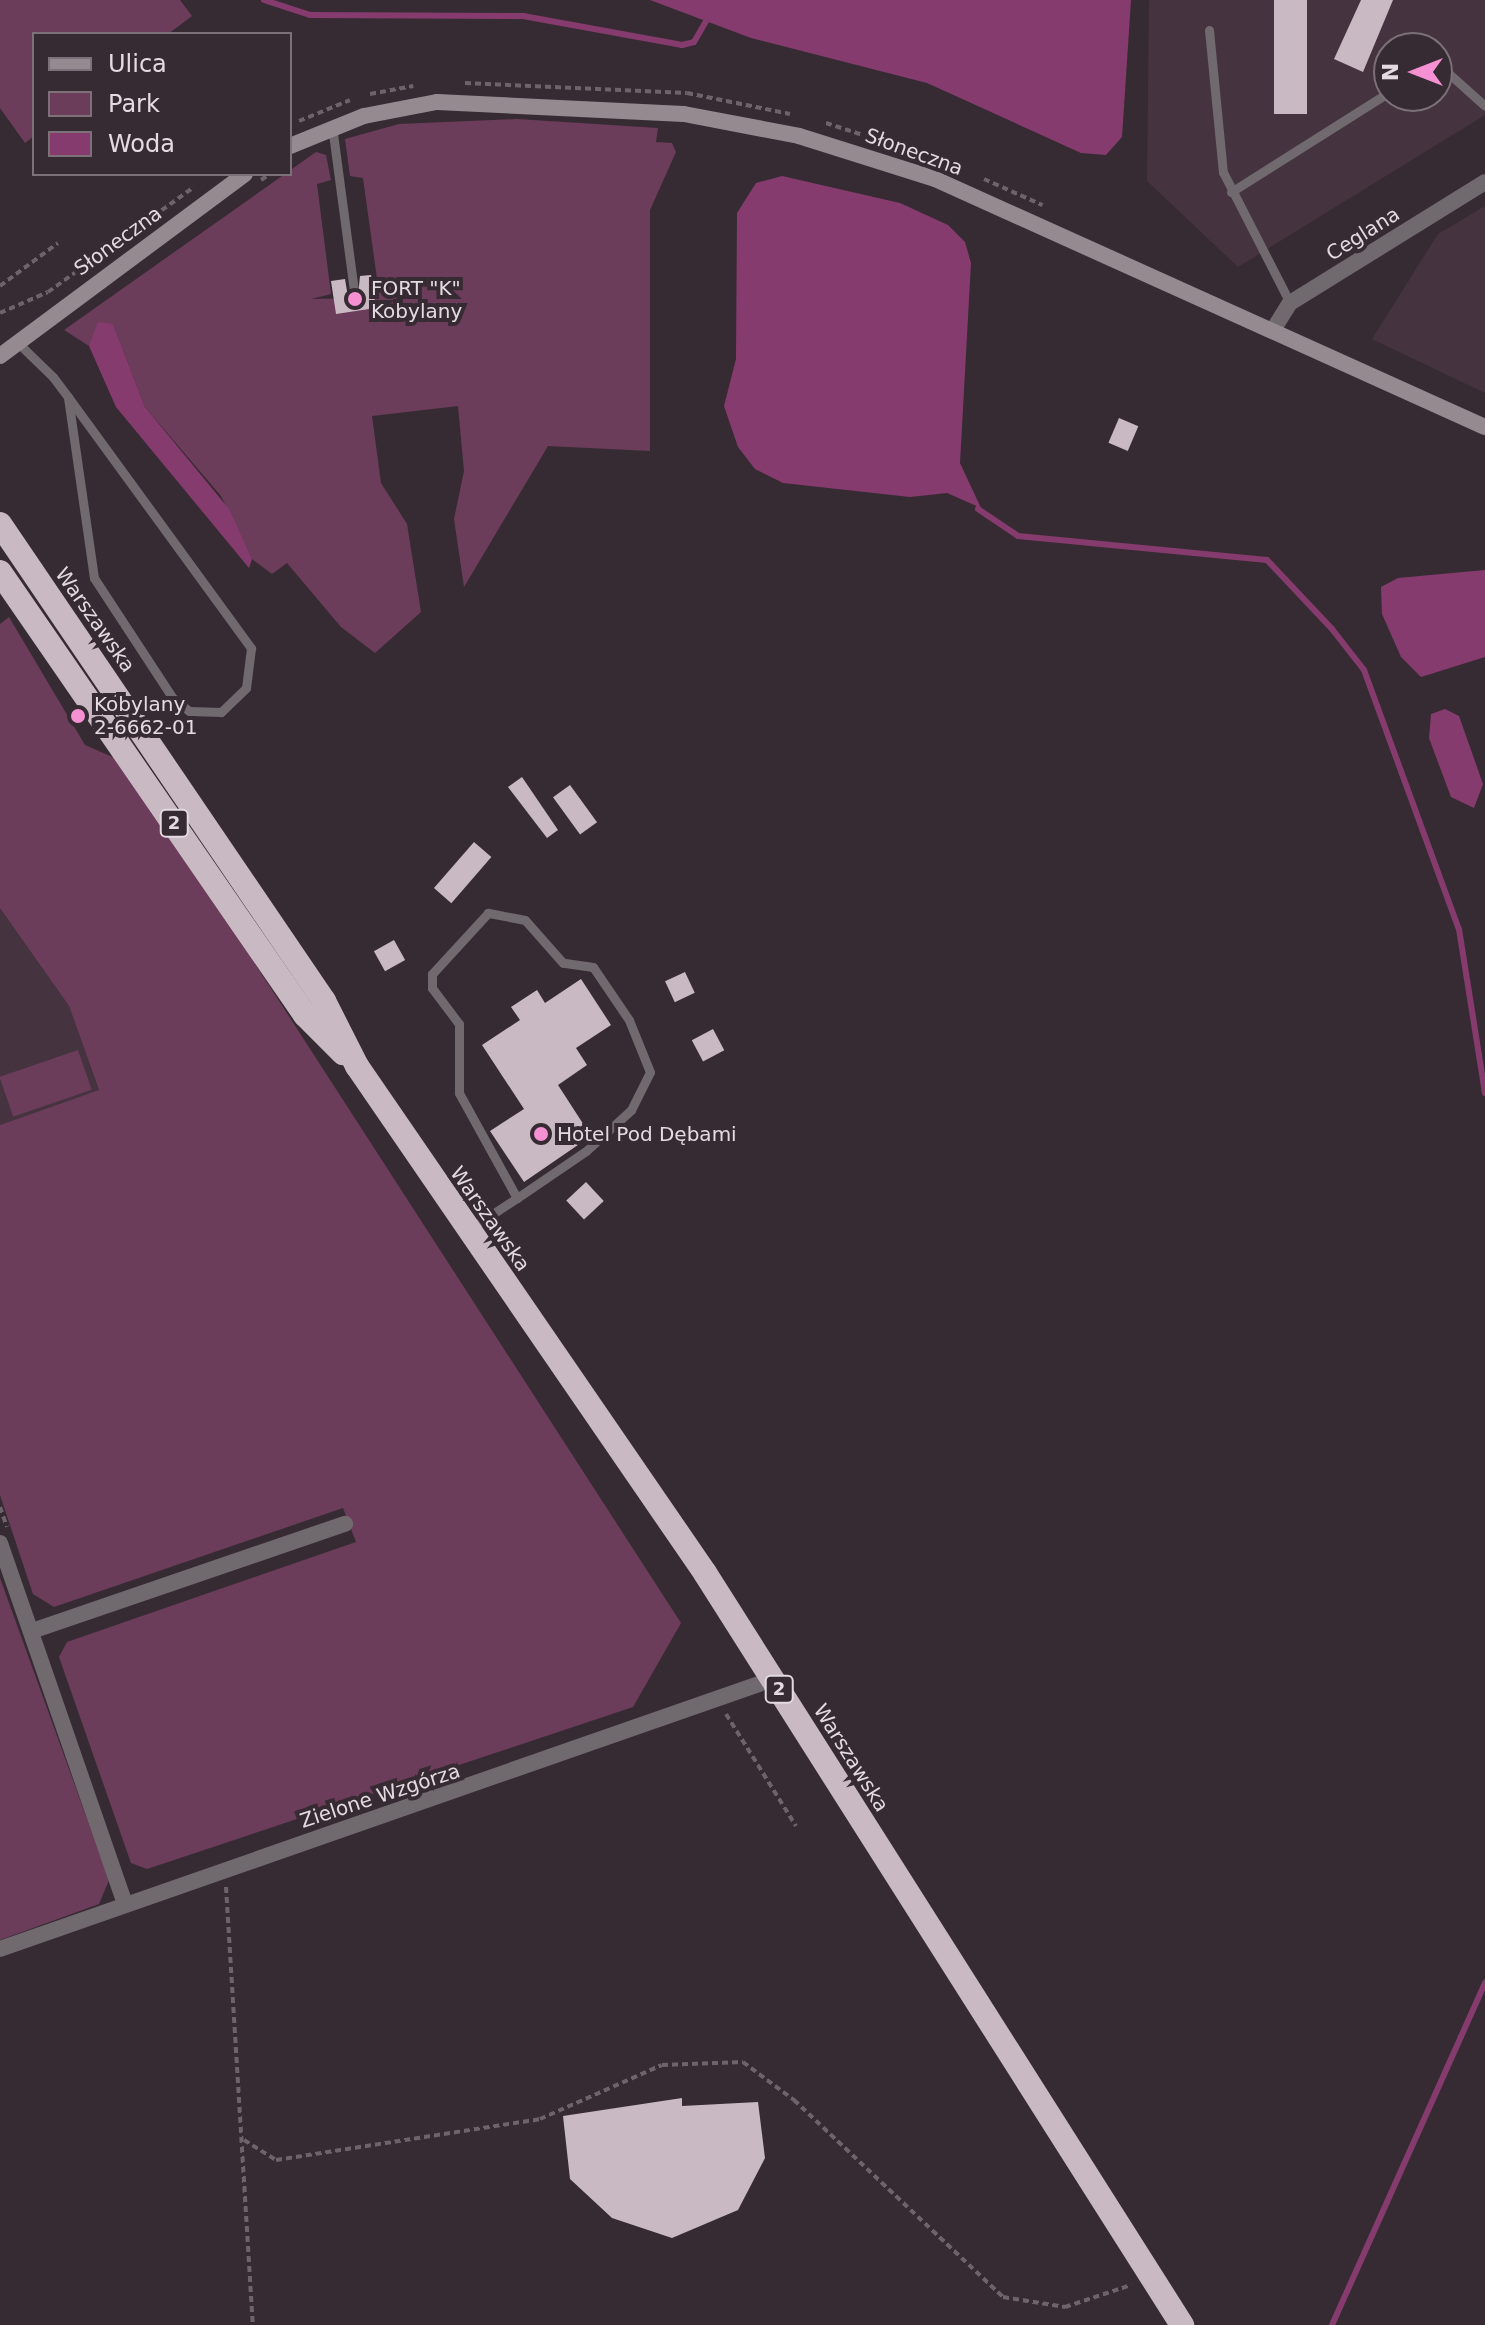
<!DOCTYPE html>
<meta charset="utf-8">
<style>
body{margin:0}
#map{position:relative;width:1485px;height:2325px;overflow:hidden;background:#372b33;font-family:"DejaVu Sans",sans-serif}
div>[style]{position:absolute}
.built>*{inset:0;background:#45333f}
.green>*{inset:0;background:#6c3c5b;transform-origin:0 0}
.water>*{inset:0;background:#863b6e}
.stream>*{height:6px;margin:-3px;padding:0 3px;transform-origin:3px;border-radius:3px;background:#863b6e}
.building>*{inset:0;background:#c9b9c3;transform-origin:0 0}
.path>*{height:4px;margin-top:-2px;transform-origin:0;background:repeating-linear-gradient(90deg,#6e636a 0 6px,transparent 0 10px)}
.lane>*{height:9px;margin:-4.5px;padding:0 4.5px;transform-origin:4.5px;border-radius:4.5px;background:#70696d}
.street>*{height:16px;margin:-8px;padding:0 8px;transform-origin:8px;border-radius:8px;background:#70696d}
.secondary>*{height:16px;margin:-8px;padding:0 8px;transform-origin:8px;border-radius:8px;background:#948a90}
.highway>*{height:24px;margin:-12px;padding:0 12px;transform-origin:12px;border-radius:12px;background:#c9b9c3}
.dots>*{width:22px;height:22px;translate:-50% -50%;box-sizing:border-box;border:4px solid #372b33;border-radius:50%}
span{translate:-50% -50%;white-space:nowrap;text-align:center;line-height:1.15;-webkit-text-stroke:8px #372b33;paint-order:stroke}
.shield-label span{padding:2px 6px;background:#372b33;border:2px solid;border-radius:6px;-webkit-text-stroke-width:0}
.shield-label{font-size:18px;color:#e3dbe0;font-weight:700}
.street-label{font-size:20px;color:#e3dbe0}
.poi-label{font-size:20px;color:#e3dbe0}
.left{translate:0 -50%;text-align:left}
.legend{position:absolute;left:32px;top:32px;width:260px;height:144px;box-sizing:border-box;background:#372b33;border:2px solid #7c7178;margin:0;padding:10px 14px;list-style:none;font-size:24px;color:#e3dbe0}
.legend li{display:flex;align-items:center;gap:16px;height:40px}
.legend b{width:40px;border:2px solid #7c7178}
.north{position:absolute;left:1373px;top:32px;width:80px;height:80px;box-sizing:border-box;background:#372b33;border:2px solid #7c7178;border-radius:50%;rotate:270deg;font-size:22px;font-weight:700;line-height:32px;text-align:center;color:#e3dbe0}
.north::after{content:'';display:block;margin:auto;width:28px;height:36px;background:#f591d2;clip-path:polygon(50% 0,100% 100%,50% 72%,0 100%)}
</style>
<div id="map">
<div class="built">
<i style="clip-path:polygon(evenodd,1149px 0,1485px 0,1485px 115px,1238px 267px,1147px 181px,1149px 0,1389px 48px,1437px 48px,1437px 96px,1389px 96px,1389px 48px)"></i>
<i style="clip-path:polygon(1485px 206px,1485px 393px,1372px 339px,1438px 234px)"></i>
<i style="clip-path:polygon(0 908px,69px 1006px,99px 1091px,0 1125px)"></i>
</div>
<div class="green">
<i style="clip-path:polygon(0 0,180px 0,192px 16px,168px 34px,34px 34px,34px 136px,25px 143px,0 108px)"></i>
<i style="clip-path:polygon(517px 119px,658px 128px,656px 142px,672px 143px,676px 152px,650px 210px,650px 451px,548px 446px,464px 587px,454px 519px,464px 471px,458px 406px,372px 416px,381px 483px,407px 524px,421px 612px,375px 653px,341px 627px,287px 563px,272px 574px,252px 559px,221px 496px,145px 407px,113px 324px,89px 346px,64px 330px,316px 152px,326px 155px,331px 180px,317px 184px,331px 294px,311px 299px,371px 298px,393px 284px,378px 286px,363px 178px,350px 176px,345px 139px,399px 124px)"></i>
<i style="clip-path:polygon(9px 617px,85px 745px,117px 759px,144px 792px,681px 1623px,633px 1707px,147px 1869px,131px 1863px,59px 1657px,67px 1642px,356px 1542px,343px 1508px,54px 1607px,33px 1594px,0 1495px,0 1125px,99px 1090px,69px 1006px,0 908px,0 624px)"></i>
<i style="left:78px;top:1050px;width:42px;height:83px;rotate:71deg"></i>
<i style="clip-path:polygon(0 1578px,109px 1880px,99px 1904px,0 1940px)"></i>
</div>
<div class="water">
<i style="clip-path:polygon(650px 0,1131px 0,1122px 137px,1106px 155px,1081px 153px,927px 83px,751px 38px)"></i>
<i style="clip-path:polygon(782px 176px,900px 203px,948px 225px,965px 242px,971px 263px,960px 463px,981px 508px,947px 493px,910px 497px,783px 483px,755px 469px,738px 447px,724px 406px,736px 359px,737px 213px,756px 183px)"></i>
<i style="clip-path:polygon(98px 322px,113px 324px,145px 407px,229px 509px,252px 559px,249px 568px,116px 407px,89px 346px)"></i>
<i style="clip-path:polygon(1485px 570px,1485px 657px,1421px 677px,1401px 657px,1382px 614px,1381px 587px,1398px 578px)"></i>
<i style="clip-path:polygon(1445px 709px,1459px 716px,1483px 784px,1474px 808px,1451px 797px,1429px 738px,1431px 714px)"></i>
</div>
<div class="stream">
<i style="left:264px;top:0;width:48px;rotate:18.1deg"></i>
<i style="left:310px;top:15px;width:213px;rotate:0.3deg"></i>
<i style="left:523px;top:16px;width:162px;rotate:10.3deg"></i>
<i style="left:682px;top:45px;width:12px;rotate:-14deg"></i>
<i style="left:694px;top:42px;width:34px;rotate:-60deg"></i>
<i style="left:978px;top:509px;width:48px;rotate:34deg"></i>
<i style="left:1018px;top:536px;width:250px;rotate:5.5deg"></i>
<i style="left:1267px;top:560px;width:95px;rotate:46.7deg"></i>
<i style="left:1332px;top:629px;width:52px;rotate:52deg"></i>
<i style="left:1364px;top:670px;width:276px;rotate:69.9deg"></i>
<i style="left:1459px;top:929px;width:166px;rotate:81deg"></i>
<i style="left:1332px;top:2325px;width:375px;rotate:-65.9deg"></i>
</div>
<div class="building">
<i style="left:1274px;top:0;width:33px;height:114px"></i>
<i style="clip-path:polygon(1361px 0,1393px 0,1363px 72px,1334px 59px)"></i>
<i style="clip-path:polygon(371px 275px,376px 308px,336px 314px,331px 281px,345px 279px,349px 303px,357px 306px,360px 276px)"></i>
<i style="left:1119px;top:418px;width:21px;height:27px;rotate:23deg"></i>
<i style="clip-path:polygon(522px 777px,558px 830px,547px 838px,508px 787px)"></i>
<i style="left:570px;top:785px;width:46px;height:21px;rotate:54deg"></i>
<i style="left:474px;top:842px;width:23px;height:61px;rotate:41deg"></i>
<i style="left:394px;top:940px;width:23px;height:23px;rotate:61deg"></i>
<i style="left:685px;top:972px;width:23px;height:22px;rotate:65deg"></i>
<i style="clip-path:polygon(581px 979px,611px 1025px,576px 1048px,587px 1065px,558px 1085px,591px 1136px,524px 1182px,490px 1131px,524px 1109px,482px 1045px,520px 1020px,511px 1007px,537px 990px,545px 1003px)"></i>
<i style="left:713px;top:1029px;width:24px;height:24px;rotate:62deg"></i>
<i style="left:586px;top:1182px;width:26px;height:27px;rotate:47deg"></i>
<i style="clip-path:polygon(682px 2098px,682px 2106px,758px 2102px,765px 2158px,738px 2210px,672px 2238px,612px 2218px,570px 2179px,563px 2116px)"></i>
</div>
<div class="path">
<i style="left:465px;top:83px;width:222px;rotate:2.6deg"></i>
<i style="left:687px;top:93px;width:105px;rotate:11.5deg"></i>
<i style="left:370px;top:94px;width:44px;rotate:-10.5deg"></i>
<i style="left:299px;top:121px;width:55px;rotate:-22.4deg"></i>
<i style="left:826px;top:123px;width:87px;rotate:18deg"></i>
<i style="left:984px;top:179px;width:64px;rotate:24.1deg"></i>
<i style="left:261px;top:180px;width:11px;rotate:-34deg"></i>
<i style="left:0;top:286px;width:72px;rotate:-36.6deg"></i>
<i style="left:0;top:313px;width:52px;rotate:-23.6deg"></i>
<i style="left:48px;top:292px;width:180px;rotate:-35.7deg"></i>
<i style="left:0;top:1507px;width:21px;rotate:71deg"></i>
<i style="left:726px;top:1714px;width:132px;rotate:58deg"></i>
<i style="left:226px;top:1887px;width:439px;rotate:86.5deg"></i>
<i style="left:244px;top:2140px;width:38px;rotate:32deg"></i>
<i style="left:276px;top:2160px;width:267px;rotate:-8.8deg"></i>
<i style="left:540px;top:2119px;width:133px;rotate:-23.9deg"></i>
<i style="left:662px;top:2065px;width:81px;rotate:-2.1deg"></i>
<i style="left:743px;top:2062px;width:64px;rotate:36.7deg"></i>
<i style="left:794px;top:2100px;width:287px;rotate:43.3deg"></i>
<i style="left:1003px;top:2297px;width:63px;rotate:9.2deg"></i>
<i style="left:1065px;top:2307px;width:70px;rotate:-18.4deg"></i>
</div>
<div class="lane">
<i style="left:1209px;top:30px;width:143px;rotate:84.4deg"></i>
<i style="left:1223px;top:172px;width:147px;rotate:62.9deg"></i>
<i style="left:1437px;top:63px;width:64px;rotate:41.9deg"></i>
<i style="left:332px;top:126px;width:175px;rotate:82.4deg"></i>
<i style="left:1231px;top:192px;width:187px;rotate:-32.3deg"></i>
<i style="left:17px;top:342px;width:50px;rotate:44.2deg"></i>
<i style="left:53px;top:377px;width:25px;rotate:53deg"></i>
<i style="left:68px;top:397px;width:311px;rotate:53.9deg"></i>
<i style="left:251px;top:648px;width:40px;rotate:97.1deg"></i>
<i style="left:246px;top:688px;width:35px;rotate:136deg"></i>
<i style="left:221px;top:712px;width:32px;rotate:-178deg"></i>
<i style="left:189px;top:711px;width:22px;rotate:-141deg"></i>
<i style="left:172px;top:697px;width:142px;rotate:-123.2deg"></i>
<i style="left:94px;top:578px;width:183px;rotate:-98.2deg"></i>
<i style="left:471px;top:1228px;width:55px;rotate:-33.1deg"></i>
<i style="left:517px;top:1198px;width:83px;rotate:-34.3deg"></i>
<i style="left:586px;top:1151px;width:61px;rotate:-42.3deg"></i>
<i style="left:631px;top:1110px;width:42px;rotate:-63.4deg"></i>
<i style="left:650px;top:1072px;width:56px;rotate:-112deg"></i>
<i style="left:629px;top:1020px;width:64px;rotate:-124.2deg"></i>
<i style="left:593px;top:967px;width:30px;rotate:-172deg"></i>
<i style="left:563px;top:963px;width:57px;rotate:-131.5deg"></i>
<i style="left:525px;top:920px;width:38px;rotate:-169deg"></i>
<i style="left:488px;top:913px;width:83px;rotate:132.6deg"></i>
<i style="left:432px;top:974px;width:14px;rotate:90deg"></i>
<i style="left:432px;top:988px;width:45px;rotate:53.1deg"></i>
<i style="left:459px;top:1024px;width:69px;rotate:90deg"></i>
<i style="left:459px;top:1093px;width:120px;rotate:61.1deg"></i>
</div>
<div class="street">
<i style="left:1273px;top:330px;width:32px;rotate:-58deg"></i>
<i style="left:1290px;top:303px;width:229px;rotate:-31.8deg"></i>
<i style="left:0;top:1543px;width:382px;rotate:70.9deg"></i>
<i style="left:32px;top:1631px;width:331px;rotate:-18.9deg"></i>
<i style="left:0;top:1949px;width:819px;rotate:-19.25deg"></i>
</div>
<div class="secondary">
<i style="left:290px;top:146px;width:80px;rotate:-22.1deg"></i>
<i style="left:364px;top:116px;width:74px;rotate:-10.9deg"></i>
<i style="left:437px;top:102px;width:247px;rotate:2.8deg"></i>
<i style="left:684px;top:114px;width:117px;rotate:10.8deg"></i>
<i style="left:799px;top:136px;width:143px;rotate:17.5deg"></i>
<i style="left:935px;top:179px;width:603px;rotate:24.27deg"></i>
<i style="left:0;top:356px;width:305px;rotate:-36.6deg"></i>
</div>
<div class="highway">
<i style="left:0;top:524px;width:577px;rotate:55.81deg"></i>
<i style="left:324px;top:1001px;width:73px;rotate:63.1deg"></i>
<i style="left:357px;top:1066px;width:615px;rotate:55.53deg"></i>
<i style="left:705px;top:1573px;width:891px;rotate:57.61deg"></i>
<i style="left:0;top:572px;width:538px;rotate:55.45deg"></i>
<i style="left:305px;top:1015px;width:54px;rotate:45deg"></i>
</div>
<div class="dots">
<i style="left:355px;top:299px;background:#f591d2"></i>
<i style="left:78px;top:716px;background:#f591d2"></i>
<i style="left:541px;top:1134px;background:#f591d2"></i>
</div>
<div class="shield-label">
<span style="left:174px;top:823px">2</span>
<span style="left:779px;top:1689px">2</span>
</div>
<div class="street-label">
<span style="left:914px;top:152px;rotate:20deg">Słoneczna</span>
<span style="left:1363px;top:234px;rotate:-32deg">Ceglana</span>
<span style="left:118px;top:241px;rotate:-36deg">Słoneczna</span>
<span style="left:95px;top:620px;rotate:55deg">Warszawska</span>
<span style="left:490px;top:1219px;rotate:55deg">Warszawska</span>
<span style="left:851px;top:1758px;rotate:58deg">Warszawska</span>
<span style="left:380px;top:1796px;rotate:-18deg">Zielone Wzgórza</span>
</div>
<div class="poi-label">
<span class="left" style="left:371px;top:300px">FORT "K"<br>Kobylany</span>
<span class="left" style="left:94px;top:716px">Kobylany<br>2-6662-01</span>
<span class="left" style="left:557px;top:1134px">Hotel Pod Dębami</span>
</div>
<ul class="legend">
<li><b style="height:10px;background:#948a90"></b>Ulica</li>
<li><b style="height:22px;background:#6c3c5b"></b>Park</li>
<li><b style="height:22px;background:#863b6e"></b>Woda</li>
</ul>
<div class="north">N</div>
</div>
